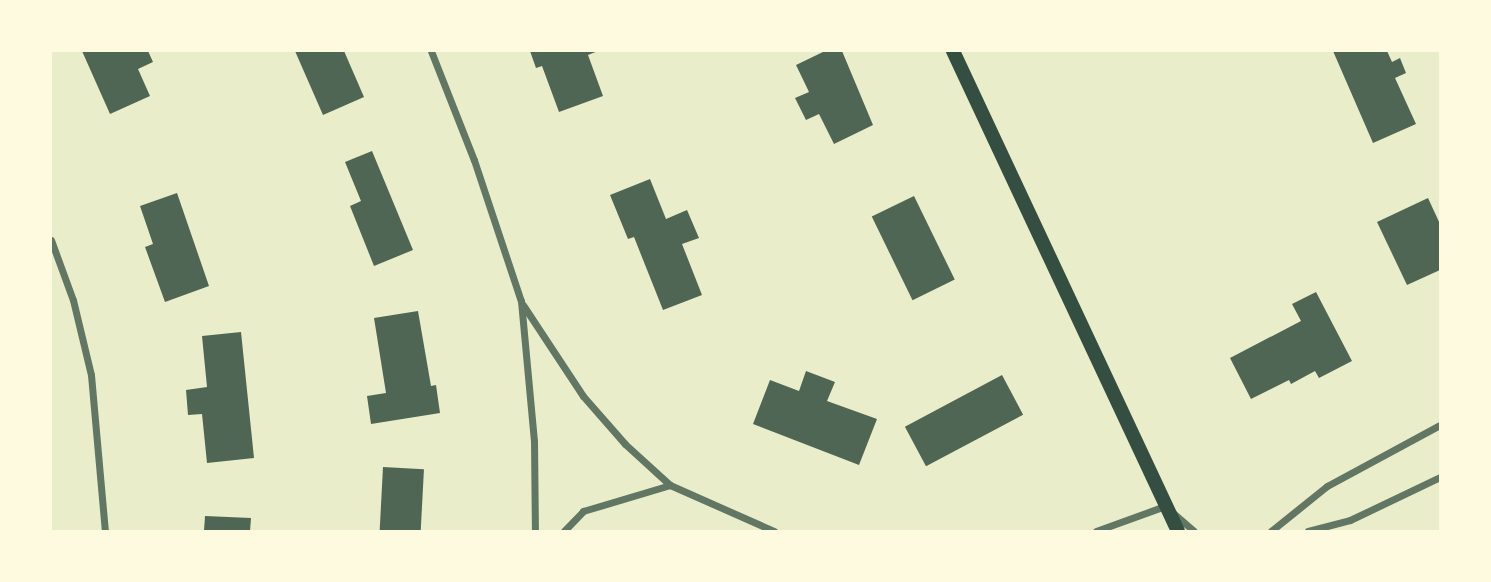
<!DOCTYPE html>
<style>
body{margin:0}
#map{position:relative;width:1491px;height:582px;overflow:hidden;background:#e9edc9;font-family:Figtree,sans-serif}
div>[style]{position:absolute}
.building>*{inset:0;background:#4f6655;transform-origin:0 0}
.minor>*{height:7px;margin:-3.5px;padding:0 3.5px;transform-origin:3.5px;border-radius:3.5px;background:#617663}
.secondary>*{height:14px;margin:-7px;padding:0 7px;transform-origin:7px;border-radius:7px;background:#344e41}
span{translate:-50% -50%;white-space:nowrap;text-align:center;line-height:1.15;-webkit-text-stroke:7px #fefae0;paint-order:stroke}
.frame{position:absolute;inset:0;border:52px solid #fefae0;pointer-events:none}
</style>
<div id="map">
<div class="building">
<i style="clip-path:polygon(82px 51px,148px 51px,153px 62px,138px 69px,150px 96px,110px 114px)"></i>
<i style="clip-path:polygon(295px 51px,344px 51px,364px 97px,323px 115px)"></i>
<i style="clip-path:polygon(530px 51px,598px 51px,588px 55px,603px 96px,559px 112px,542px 66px,536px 68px)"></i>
<i style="clip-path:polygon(825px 51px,842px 51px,873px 125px,834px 144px,819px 114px,806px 120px,795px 98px,809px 92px,796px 65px)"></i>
<i style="clip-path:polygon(1333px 51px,1387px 51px,1392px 62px,1400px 58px,1406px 73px,1395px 78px,1416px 124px,1373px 143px)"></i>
<i style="clip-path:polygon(372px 151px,413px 250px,374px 266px,350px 206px,361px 201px,345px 162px)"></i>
<i style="clip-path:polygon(650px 179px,666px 219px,687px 210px,699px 238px,682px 244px,702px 295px,663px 310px,634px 237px,628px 239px,610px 195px)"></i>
<i style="clip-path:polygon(177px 193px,209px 286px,165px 302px,145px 247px,153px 244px,140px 206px)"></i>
<i style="left:914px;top:196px;width:93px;height:47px;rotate:64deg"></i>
<i style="clip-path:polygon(1428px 198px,1440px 224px,1440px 270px,1407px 285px,1377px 222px)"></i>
<i style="clip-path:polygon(1316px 292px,1352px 361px,1319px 378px,1315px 371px,1291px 384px,1289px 380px,1251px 399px,1230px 358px,1301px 321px,1292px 304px)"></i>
<i style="clip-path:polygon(418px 311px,431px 386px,436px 385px,440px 413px,371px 424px,367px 396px,386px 393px,374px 318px)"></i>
<i style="clip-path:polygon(241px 332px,254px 458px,207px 463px,202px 414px,188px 415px,186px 390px,207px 387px,202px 336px)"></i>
<i style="clip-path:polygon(806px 371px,835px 382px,827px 401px,877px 419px,859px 465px,753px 424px,770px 380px,799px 391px)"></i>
<i style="left:1002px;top:375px;width:45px;height:110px;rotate:62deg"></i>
<i style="left:383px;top:467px;width:41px;height:64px;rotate:3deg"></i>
<i style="clip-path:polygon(205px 516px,251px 518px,250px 531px,204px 531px)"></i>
</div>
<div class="minor">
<i style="left:431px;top:51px;width:117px;rotate:68.5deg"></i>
<i style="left:474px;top:160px;width:149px;rotate:71.6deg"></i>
<i style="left:521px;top:301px;width:141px;rotate:84.7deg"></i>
<i style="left:534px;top:441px;width:90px;rotate:89.4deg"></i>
<i style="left:51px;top:240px;width:64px;rotate:69.9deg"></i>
<i style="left:73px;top:300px;width:77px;rotate:76.5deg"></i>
<i style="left:91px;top:375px;width:157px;rotate:84.9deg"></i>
<i style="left:523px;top:305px;width:109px;rotate:56.6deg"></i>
<i style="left:583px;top:396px;width:64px;rotate:48.8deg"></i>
<i style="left:625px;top:444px;width:61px;rotate:42.3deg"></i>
<i style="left:564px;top:531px;width:28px;rotate:-46deg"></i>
<i style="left:583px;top:511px;width:91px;rotate:-16.6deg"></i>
<i style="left:670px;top:485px;width:114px;rotate:23.9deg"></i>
<i style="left:1096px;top:531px;width:73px;rotate:-19.9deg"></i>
<i style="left:1165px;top:506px;width:38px;rotate:41deg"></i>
<i style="left:1271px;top:531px;width:72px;rotate:-38.8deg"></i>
<i style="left:1327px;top:486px;width:128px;rotate:-28.4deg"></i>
<i style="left:1308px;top:531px;width:43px;rotate:-14.7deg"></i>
<i style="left:1350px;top:520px;width:100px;rotate:-25.5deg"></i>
</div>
<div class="secondary">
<i style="left:953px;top:51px;width:530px;rotate:64.89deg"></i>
</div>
<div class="frame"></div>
</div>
